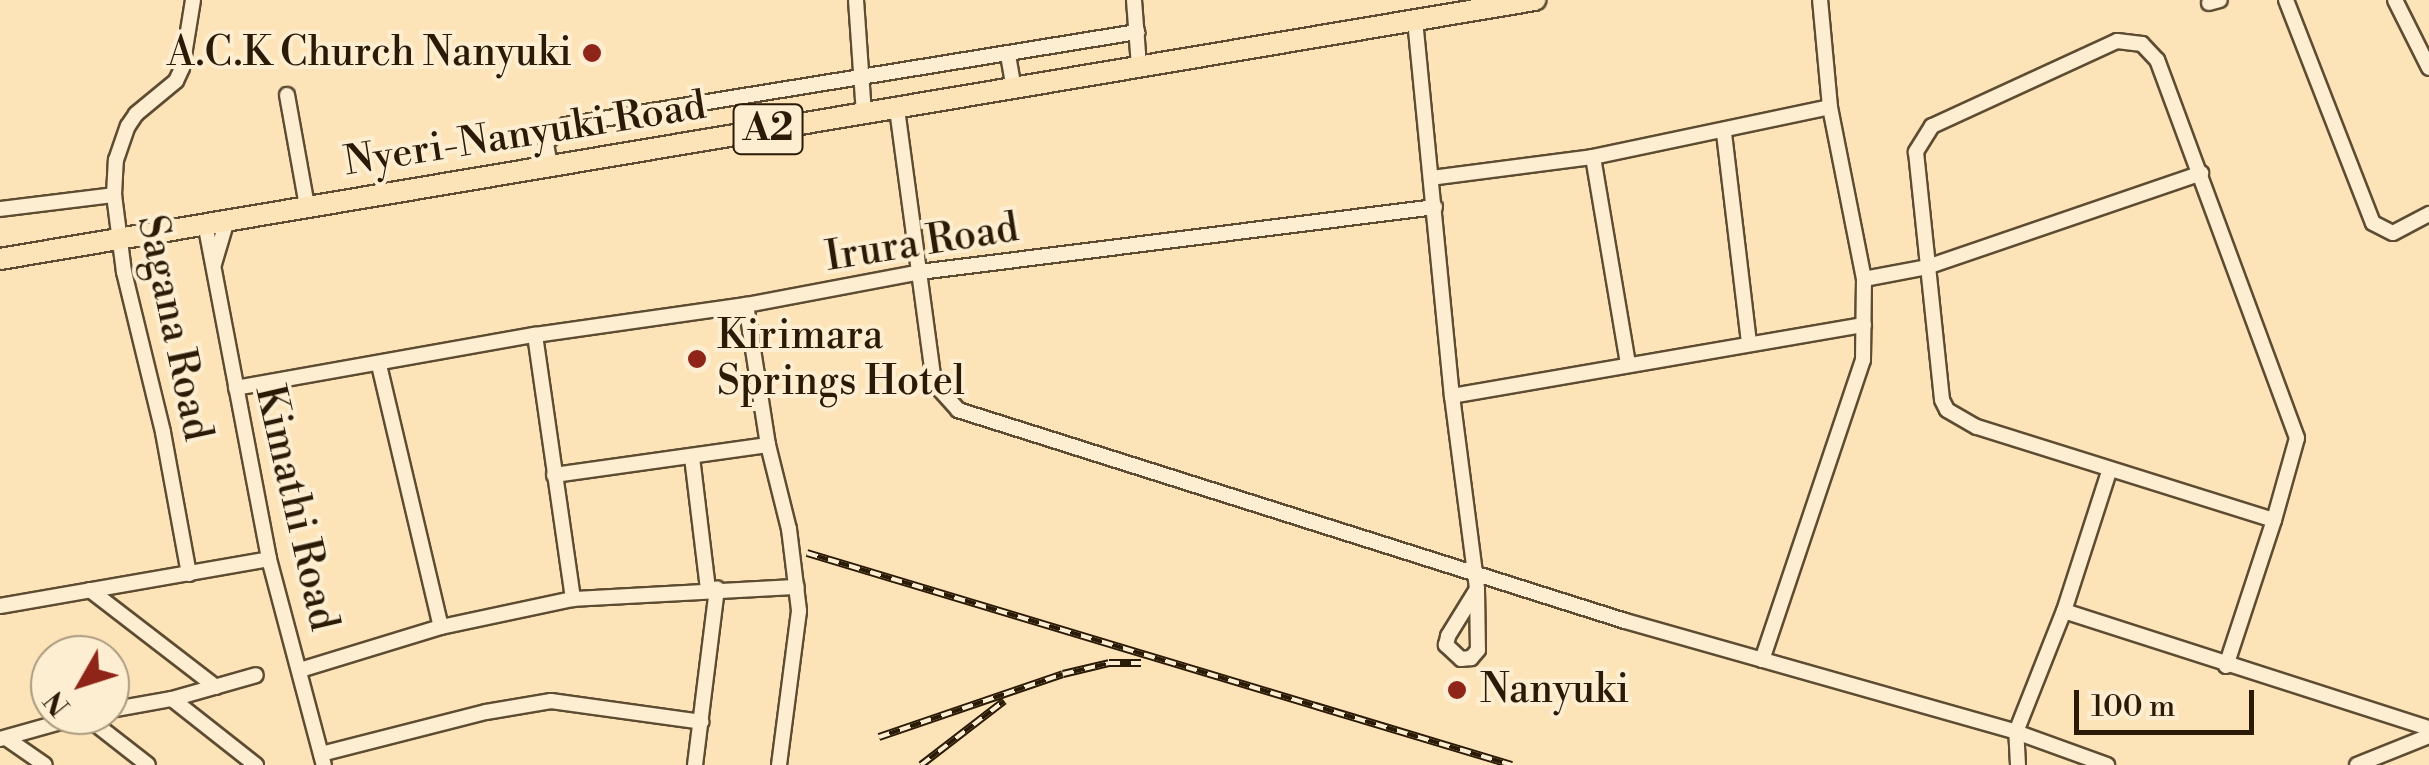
<!DOCTYPE html>
<style>
body{margin:0}
#map{position:relative;width:2429px;height:765px;overflow:hidden;background:#fce4b8;font-family:"Libre Bodoni",serif}
div>[style]{position:absolute}
.roads{filter:drop-shadow(2px 0 #5e4c32) drop-shadow(-2px 0 #5e4c32) drop-shadow(0 2px #5e4c32) drop-shadow(0 -2px #5e4c32)}
.minor>*{height:14px;margin:-7px;padding:0 7px;transform-origin:7px;border-radius:7px;background:#fdedd1}
.highway>*{height:20px;margin:-10px;padding:0 10px;transform-origin:10px;border-radius:10px;background:#fce4b8}
.rail>*{height:8px;margin-top:-4px;transform-origin:0;background:repeating-linear-gradient(90deg,#fdedd1 0 11px,#2a1a06 0 22px);box-sizing:border-box;border-block:2px solid #2a1a06}
.dots>*{width:28px;height:28px;translate:-50% -50%;box-sizing:border-box;border:5px solid #fdedd1;border-radius:50%}
span{translate:-50% -50%;white-space:nowrap;text-align:center;line-height:1.15;-webkit-text-stroke:8px #fdedd1;paint-order:stroke}
.shield-label span{padding:2px 8px;background:#fdedd1;border:2px solid;border-radius:8px;-webkit-text-stroke-width:0}
.shield-label{font-size:38px;color:#2a1a06;font-weight:700}
.poi-label{font-size:40px;color:#2a1a06}
.right{translate:-100% -50%;text-align:right}
.left{translate:0 -50%;text-align:left}
.street-label{font-size:40px;color:#2a1a06}
.north{position:absolute;left:30px;top:635px;width:100px;height:100px;box-sizing:border-box;background:#fdedd1;border:2px solid #a99980;border-radius:50%;rotate:231deg;font-size:28px;font-weight:700;line-height:40px;text-align:center;color:#2a1a06}
.north::after{content:'';display:block;margin:auto;width:35px;height:45px;background:#8f2418;clip-path:polygon(50% 0,100% 100%,50% 72%,0 100%)}
.scale{position:absolute;left:2074px;top:690px;width:180px;height:45px;box-sizing:border-box;border:5px solid #2a1a06;border-top:0;padding-left:12px;font-size:30px;line-height:35px;white-space:nowrap;color:#2a1a06;-webkit-text-stroke:8px #fdedd1;paint-order:stroke}
</style>
<div id="map">
<div class="roads">
<div class="minor">
<i style="left:856px;top:0;width:113px;rotate:86deg"></i>
<i style="left:1134px;top:0;width:67px;rotate:85.7deg"></i>
<i style="left:2286px;top:0;width:239px;rotate:68.7deg"></i>
<i style="left:2373px;top:223px;width:22px;rotate:27deg"></i>
<i style="left:2393px;top:233px;width:41px;rotate:-27.8deg"></i>
<i style="left:2395px;top:0;width:76px;rotate:63.4deg"></i>
<i style="left:2209px;top:3px;width:11px;rotate:-15deg"></i>
<i style="left:1415px;top:20px;width:378px;rotate:84.4deg"></i>
<i style="left:1452px;top:396px;width:195px;rotate:82.6deg"></i>
<i style="left:1477px;top:589px;width:61px;rotate:89.1deg"></i>
<i style="left:1478px;top:650px;width:11px;rotate:131deg"></i>
<i style="left:1471px;top:658px;width:10px;rotate:174deg"></i>
<i style="left:1461px;top:659px;width:21px;rotate:-137deg"></i>
<i style="left:1446px;top:645px;width:9px;rotate:-77deg"></i>
<i style="left:1448px;top:636px;width:55px;rotate:-58.3deg"></i>
<i style="left:1008px;top:55px;width:34px;rotate:80deg"></i>
<i style="left:287px;top:95px;width:113px;rotate:79.8deg"></i>
<i style="left:897px;top:109px;width:276px;rotate:82.3deg"></i>
<i style="left:934px;top:383px;width:36px;rotate:48deg"></i>
<i style="left:958px;top:410px;width:700px;rotate:17.55deg"></i>
<i style="left:1625px;top:621px;width:406px;rotate:15.8deg"></i>
<i style="left:2016px;top:732px;width:97px;rotate:19.9deg"></i>
<i style="left:1724px;top:133px;width:212px;rotate:83.2deg"></i>
<i style="left:1593px;top:157px;width:211px;rotate:80.4deg"></i>
<i style="left:550px;top:166px;width:23px;rotate:-100deg"></i>
<i style="left:546px;top:143px;width:27px;rotate:-42deg"></i>
<i style="left:566px;top:125px;width:579px;rotate:-9.25deg"></i>
<i style="left:1431px;top:178px;width:163px;rotate:-7.4deg"></i>
<i style="left:1593px;top:157px;width:242px;rotate:-11.9deg"></i>
<i style="left:0;top:209px;width:115px;rotate:-7deg"></i>
<i style="left:205px;top:223px;width:342px;rotate:79.2deg"></i>
<i style="left:269px;top:559px;width:213px;rotate:75.1deg"></i>
<i style="left:214px;top:264px;width:46px;rotate:-73.5deg"></i>
<i style="left:1864px;top:279px;width:64px;rotate:-10.8deg"></i>
<i style="left:1927px;top:267px;width:290px;rotate:-18.9deg"></i>
<i style="left:535px;top:335px;width:267px;rotate:81.8deg"></i>
<i style="left:379px;top:365px;width:269px;rotate:76.7deg"></i>
<i style="left:236px;top:388px;width:304px;rotate:-10.1deg"></i>
<i style="left:535px;top:335px;width:213px;rotate:-8.1deg"></i>
<i style="left:746px;top:305px;width:177px;rotate:-10.7deg"></i>
<i style="left:920px;top:272px;width:519px;rotate:-7.19deg"></i>
<i style="left:1452px;top:396px;width:418px;rotate:-9.8deg"></i>
<i style="left:768px;top:445px;width:87px;rotate:76deg"></i>
<i style="left:789px;top:529px;width:83px;rotate:83deg"></i>
<i style="left:799px;top:611px;width:155px;rotate:97.4deg"></i>
<i style="left:692px;top:457px;width:133px;rotate:83.1deg"></i>
<i style="left:554px;top:475px;width:216px;rotate:-8deg"></i>
<i style="left:768px;top:445px;width:142px;rotate:-98.9deg"></i>
<i style="left:189px;top:574px;width:144px;rotate:-100.4deg"></i>
<i style="left:163px;top:432px;width:165px;rotate:-103.7deg"></i>
<i style="left:124px;top:272px;width:78px;rotate:-97.4deg"></i>
<i style="left:114px;top:195px;width:35px;rotate:-87deg"></i>
<i style="left:116px;top:160px;width:36px;rotate:-71deg"></i>
<i style="left:128px;top:126px;width:14px;rotate:-56deg"></i>
<i style="left:136px;top:114px;width:52px;rotate:-39.5deg"></i>
<i style="left:176px;top:81px;width:14px;rotate:-65deg"></i>
<i style="left:182px;top:68px;width:69px;rotate:-80.8deg"></i>
<i style="left:90px;top:590px;width:159px;rotate:37.6deg"></i>
<i style="left:0;top:606px;width:273px;rotate:-9.9deg"></i>
<i style="left:2064px;top:611px;width:383px;rotate:17.8deg"></i>
<i style="left:1762px;top:660px;width:317px;rotate:-71.4deg"></i>
<i style="left:1863px;top:360px;width:81px;rotate:-89.3deg"></i>
<i style="left:1864px;top:279px;width:175px;rotate:-101.2deg"></i>
<i style="left:1830px;top:107px;width:107px;rotate:-95.3deg"></i>
<i style="left:2226px;top:666px;width:154px;rotate:-71.8deg"></i>
<i style="left:2274px;top:520px;width:85px;rotate:-74.3deg"></i>
<i style="left:2297px;top:438px;width:403px;rotate:-110.3deg"></i>
<i style="left:2157px;top:60px;width:22px;rotate:-133deg"></i>
<i style="left:2142px;top:44px;width:25px;rotate:-173deg"></i>
<i style="left:2117px;top:41px;width:204px;rotate:155.3deg"></i>
<i style="left:1932px;top:126px;width:31px;rotate:122deg"></i>
<i style="left:1916px;top:152px;width:249px;rotate:84deg"></i>
<i style="left:1942px;top:400px;width:11px;rotate:63deg"></i>
<i style="left:1947px;top:410px;width:34px;rotate:30deg"></i>
<i style="left:1977px;top:427px;width:311px;rotate:17.4deg"></i>
<i style="left:300px;top:670px;width:147px;rotate:-17deg"></i>
<i style="left:441px;top:627px;width:135px;rotate:-12deg"></i>
<i style="left:573px;top:599px;width:224px;rotate:-3.1deg"></i>
<i style="left:172px;top:699px;width:107px;rotate:38.2deg"></i>
<i style="left:110px;top:710px;width:63px;rotate:-10.1deg"></i>
<i style="left:172px;top:699px;width:87px;rotate:-15.9deg"></i>
<i style="left:84px;top:715px;width:81px;rotate:38deg"></i>
<i style="left:6px;top:738px;width:47px;rotate:34.7deg"></i>
<i style="left:0;top:739px;width:89px;rotate:-15.6deg"></i>
<i style="left:321px;top:754px;width:170px;rotate:-14.3deg"></i>
<i style="left:486px;top:712px;width:66px;rotate:-9.6deg"></i>
<i style="left:551px;top:701px;width:152px;rotate:7.9deg"></i>
<i style="left:695px;top:765px;width:178px;rotate:-82.9deg"></i>
<i style="left:2018px;top:765px;width:33px;rotate:-93deg"></i>
<i style="left:2016px;top:732px;width:130px;rotate:-68.4deg"></i>
<i style="left:2064px;top:611px;width:146px;rotate:-72.1deg"></i>
<i style="left:2357px;top:765px;width:78px;rotate:-21.9deg"></i>
</div>
<div class="highway">
<i style="left:0;top:259px;width:1557px;rotate:-9.58deg"></i>
</div>
</div>
<div class="rail">
<i style="left:807px;top:553px;width:736px;rotate:16.74deg"></i>
<i style="left:879px;top:737px;width:194px;rotate:-18.9deg"></i>
<i style="left:1063px;top:674px;width:47px;rotate:-13.4deg"></i>
<i style="left:1109px;top:663px;width:32px"></i>
<i style="left:921px;top:765px;width:105px;rotate:-37.6deg"></i>
</div>
<div class="dots">
<i style="left:592px;top:53px;background:#8f2418"></i>
<i style="left:697px;top:359px;background:#8f2418"></i>
<i style="left:1457px;top:690px;background:#8f2418"></i>
</div>
<div class="shield-label">
<span style="left:768px;top:129px">A2</span>
</div>
<div class="poi-label">
<span class="right" style="left:572px;top:53px">A.C.K Church Nanyuki</span>
<span class="left" style="left:717px;top:359px">Kirimara<br>Springs Hotel</span>
<span class="left" style="left:1480px;top:690px">Nanyuki</span>
</div>
<div class="street-label">
<span style="left:525px;top:134px;rotate:-9deg">Nyeri-Nanyuki Road</span>
<span style="left:922px;top:243px;rotate:-9deg">Irura Road</span>
<span style="left:174px;top:328px;rotate:78deg">Sagana Road</span>
<span style="left:296px;top:508px;rotate:77deg">Kimathi Road</span>
</div>
<div class="north">N</div>
<div class="scale">100 m</div>
</div>
